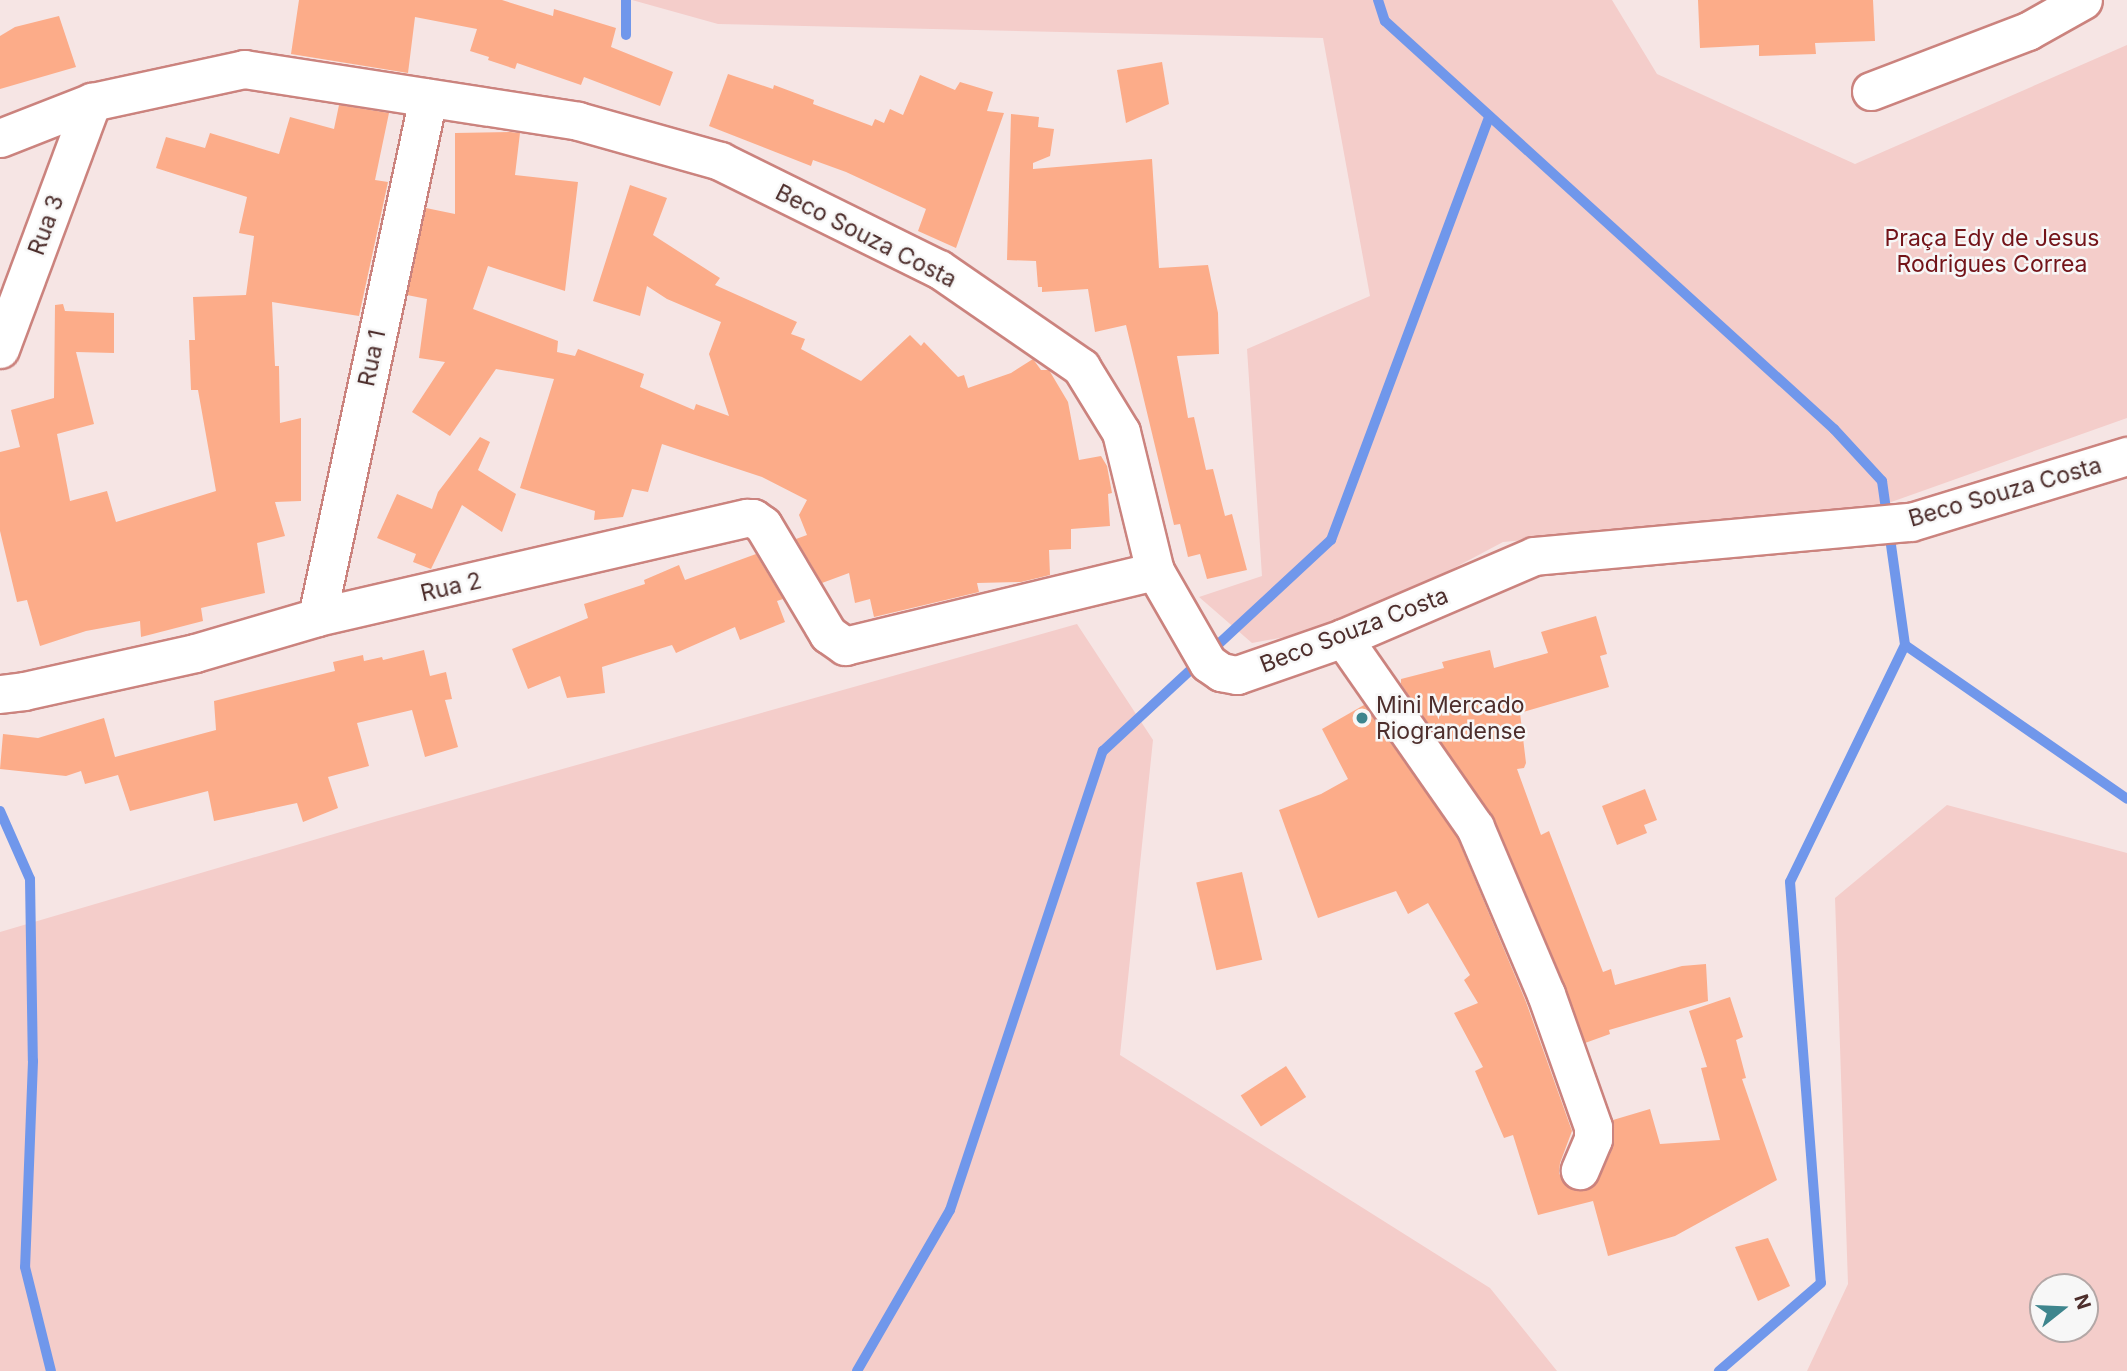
<!DOCTYPE html>
<meta charset="utf-8">
<style>
body{margin:0}
#map{position:relative;width:2127px;height:1371px;overflow:hidden;background:#f6e5e4;font-family:Inter,sans-serif}
div>[style]{position:absolute}
.green>*{inset:0;background:#f4cdca}
.stream>*{height:10px;margin:-5px;padding:0 5px;transform-origin:5px;border-radius:5px;background:#7097eb}
.building>*{inset:0;background:#fcac89;transform-origin:0 0}
.roads{filter:drop-shadow(2px 0 #cb837e) drop-shadow(-2px 0 #cb837e) drop-shadow(0 2px #cb837e) drop-shadow(0 -2px #cb837e)}
.minor>*{height:37px;margin:-18.5px;padding:0 18.5px;transform-origin:18.5px;border-radius:18.5px;background:#fff}
.dots>*{width:19px;height:19px;translate:-50% -50%;box-sizing:border-box;border:4px solid #f7f7f7;border-radius:50%}
span{translate:-50% -50%;white-space:nowrap;text-align:center;line-height:1.15;-webkit-text-stroke:5px #f7f7f7;paint-order:stroke}
.street-label{font-size:23px;color:#4d2e2c}
.park-label{font-size:23px;color:#731318}
.poi-label{font-size:23px;color:#4d2e2c}
.left{translate:0 -50%;text-align:left}
.north{position:absolute;left:2029px;top:1273px;width:70px;height:70px;box-sizing:border-box;background:#f7f7f7;border:2px solid #b3a7a6;border-radius:50%;rotate:72deg;font-size:19px;font-weight:700;line-height:28px;text-align:center;color:#4d2e2c}
.north::after{content:'';display:block;margin:auto;width:24px;height:32px;background:#3e858d;clip-path:polygon(50% 0,100% 100%,50% 72%,0 100%)}
</style>
<div id="map">
<div class="green">
<i style="clip-path:polygon(632px 0,1612px 0,1657px 74px,1855px 164px,2127px 45px,2127px 418px,1866px 511px,1503px 542px,1345px 626px,1252px 643px,1199px 597px,1262px 576px,1247px 349px,1370px 296px,1323px 38px,718px 24px)"></i>
<i style="clip-path:polygon(1077px 624px,1153px 740px,1120px 1055px,1490px 1288px,1557px 1371px,0 1371px,0 932px,378px 821px)"></i>
<i style="clip-path:polygon(evenodd,1947px 805px,2127px 853px,2127px 1371px,1807px 1371px,1848px 1284px,1835px 898px,1947px 805px,2043px 1287px,2085px 1287px,2085px 1329px,2043px 1329px,2043px 1287px)"></i>
</div>
<div class="stream">
<i style="left:626px;top:0;width:35px;rotate:90deg"></i>
<i style="left:1378px;top:0;width:22px;rotate:72deg"></i>
<i style="left:1385px;top:21px;width:607px;rotate:42.26deg"></i>
<i style="left:1834px;top:429px;width:71px;rotate:47.3deg"></i>
<i style="left:1882px;top:481px;width:166px;rotate:82deg"></i>
<i style="left:1905px;top:645px;width:263px;rotate:115.9deg"></i>
<i style="left:1790px;top:882px;width:402px;rotate:85.6deg"></i>
<i style="left:1821px;top:1283px;width:135px;rotate:139.2deg"></i>
<i style="left:1905px;top:645px;width:270px;rotate:34.7deg"></i>
<i style="left:0;top:811px;width:74px;rotate:66.2deg"></i>
<i style="left:30px;top:879px;width:182px;rotate:89.1deg"></i>
<i style="left:33px;top:1061px;width:206px;rotate:92.2deg"></i>
<i style="left:25px;top:1267px;width:107px;rotate:76deg"></i>
<i style="left:857px;top:1371px;width:186px;rotate:-60deg"></i>
<i style="left:950px;top:1210px;width:484px;rotate:-71.6deg"></i>
<i style="left:1103px;top:751px;width:311px;rotate:-42.8deg"></i>
<i style="left:1331px;top:540px;width:451px;rotate:-69.5deg"></i>
</div>
<div class="building">
<i style="clip-path:polygon(299px 0,502px 0,553px 16px,554px 9px,616px 28px,611px 47px,673px 72px,660px 106px,584px 77px,581px 85px,517px 63px,515px 69px,488px 60px,489px 57px,470px 51px,477px 29px,415px 17px,408px 73px,291px 54px)"></i>
<i style="clip-path:polygon(1698px 0,1873px 0,1875px 41px,1815px 43px,1816px 54px,1759px 56px,1759px 45px,1700px 48px)"></i>
<i style="clip-path:polygon(59px 16px,76px 67px,0 89px,0 36px,15px 27px)"></i>
<i style="clip-path:polygon(1162px 62px,1169px 104px,1126px 123px,1117px 70px)"></i>
<i style="clip-path:polygon(728px 74px,773px 89px,774px 85px,814px 100px,813px 104px,872px 126px,875px 119px,884px 123px,890px 109px,903px 115px,920px 75px,955px 90px,960px 82px,993px 92px,987px 111px,1004px 113px,956px 248px,918px 231px,926px 209px,846px 172px,813px 160px,811px 166px,709px 126px)"></i>
<i style="clip-path:polygon(339px 105px,389px 113px,375px 180px,388px 182px,359px 316px,272px 302px,275px 366px,279px 366px,280px 423px,301px 418px,301px 501px,275px 502px,285px 536px,257px 543px,265px 593px,201px 608px,203px 621px,141px 637px,140px 621px,86px 631px,40px 646px,27px 600px,17px 602px,0 531px,0 452px,20px 447px,11px 410px,54px 398px,55px 305px,63px 304px,65px 311px,114px 313px,114px 353px,76px 352px,94px 424px,57px 434px,70px 501px,107px 491px,116px 522px,216px 491px,198px 390px,191px 390px,189px 340px,195px 340px,193px 297px,246px 295px,254px 236px,239px 233px,247px 197px,156px 168px,166px 137px,205px 148px,210px 133px,279px 154px,290px 117px,334px 129px)"></i>
<i style="clip-path:polygon(1011px 114px,1039px 117px,1038px 127px,1054px 129px,1050px 156px,1033px 163px,1033px 169px,1152px 159px,1159px 268px,1208px 265px,1218px 313px,1219px 354px,1177px 356px,1188px 418px,1194px 417px,1206px 470px,1213px 469px,1225px 516px,1232px 514px,1247px 570px,1207px 579px,1200px 554px,1188px 557px,1180px 524px,1174px 525px,1126px 325px,1095px 332px,1088px 289px,1042px 292px,1042px 287px,1038px 287px,1036px 261px,1007px 260px)"></i>
<i style="clip-path:polygon(510px 132px,520px 133px,515px 175px,578px 182px,565px 291px,488px 266px,473px 309px,558px 341px,557px 352px,575px 356px,578px 349px,644px 374px,640px 387px,694px 410px,696px 404px,729px 416px,709px 354px,721px 322px,667px 299px,647px 286px,640px 316px,593px 301px,630px 185px,667px 198px,653px 235px,720px 278px,715px 285px,797px 322px,791px 334px,805px 339px,801px 349px,861px 381px,910px 335px,921px 346px,924px 342px,958px 377px,964px 375px,968px 388px,1011px 373px,1033px 359px,1041px 370px,1049px 370px,1068px 402px,1079px 460px,1101px 456px,1107px 466px,1112px 493px,1108px 494px,1110px 526px,1071px 529px,1071px 549px,1049px 550px,1050px 575px,1021px 582px,977px 583px,979px 592px,874px 617px,870px 599px,855px 603px,849px 573px,822px 583px,796px 539px,807px 535px,799px 515px,807px 500px,762px 477px,662px 444px,648px 492px,632px 489px,623px 517px,594px 520px,595px 511px,520px 488px,554px 379px,496px 369px,450px 436px,412px 412px,445px 362px,419px 358px,427px 299px,407px 295px,426px 208px,455px 214px,455px 133px)"></i>
<i style="clip-path:polygon(480px 437px,490px 442px,478px 470px,516px 494px,502px 532px,462px 505px,431px 569px,413px 562px,416px 554px,377px 538px,397px 494px,432px 509px,438px 492px)"></i>
<i style="clip-path:polygon(756px 554px,783px 599px,777px 601px,785px 622px,740px 640px,735px 627px,676px 653px,672px 645px,602px 667px,605px 693px,567px 698px,560px 676px,528px 689px,512px 649px,588px 618px,584px 604px,645px 584px,644px 580px,679px 565px,685px 580px)"></i>
<i style="clip-path:polygon(1596px 616px,1607px 654px,1600px 656px,1609px 687px,1520px 713px,1526px 763px,1524px 768px,1517px 769px,1541px 835px,1549px 831px,1603px 972px,1611px 969px,1615px 985px,1682px 966px,1706px 964px,1708px 1001px,1609px 1030px,1610px 1034px,1585px 1043px,1565px 986px,1494px 819px,1401px 684px,1401px 679px,1444px 668px,1442px 662px,1490px 650px,1494px 668px,1548px 653px,1541px 632px)"></i>
<i style="clip-path:polygon(424px 650px,430px 676px,446px 672px,452px 699px,445px 700px,458px 747px,425px 757px,412px 710px,357px 723px,369px 766px,328px 777px,338px 808px,303px 822px,297px 803px,214px 821px,208px 791px,130px 811px,118px 775px,85px 784px,81px 771px,66px 776px,0 769px,3px 734px,38px 738px,104px 718px,115px 757px,216px 730px,214px 701px,335px 671px,333px 662px,363px 655px,364px 661px,382px 657px,383px 660px)"></i>
<i style="clip-path:polygon(1364px 705px,1457px 837px,1526px 1002px,1572px 1131px,1560px 1163px,1559px 1173px,1564px 1183px,1573px 1190px,1583px 1191px,1593px 1186px,1599px 1179px,1613px 1147px,1613px 1120px,1650px 1109px,1660px 1144px,1720px 1140px,1701px 1068px,1707px 1067px,1689px 1011px,1730px 997px,1743px 1037px,1736px 1040px,1746px 1078px,1742px 1079px,1777px 1180px,1675px 1236px,1608px 1256px,1593px 1201px,1538px 1215px,1513px 1135px,1504px 1138px,1475px 1071px,1483px 1067px,1454px 1013px,1478px 1003px,1464px 980px,1470px 975px,1428px 903px,1408px 914px,1396px 891px,1318px 918px,1279px 810px,1321px 794px,1348px 779px,1322px 729px)"></i>
<i style="clip-path:polygon(1645px 789px,1657px 820px,1644px 825px,1647px 833px,1617px 845px,1602px 806px)"></i>
<i style="left:1242px;top:872px;width:90px;height:47px;rotate:77deg"></i>
<i style="left:1286px;top:1066px;width:37px;height:54px;rotate:57deg"></i>
<i style="clip-path:polygon(1768px 1238px,1790px 1286px,1758px 1301px,1735px 1247px)"></i>
</div>
<div class="roads">
<div class="minor">
<i style="left:1871px;top:91px;width:168px;rotate:-20.9deg"></i>
<i style="left:2028px;top:31px;width:63px;rotate:-29.4deg"></i>
<i style="left:0;top:138px;width:99px;rotate:-21.4deg"></i>
<i style="left:92px;top:102px;width:156px;rotate:-12.2deg"></i>
<i style="left:244px;top:69px;width:338px;rotate:8.8deg"></i>
<i style="left:578px;top:121px;width:148px;rotate:15.7deg"></i>
<i style="left:720px;top:161px;width:244px;rotate:26.3deg"></i>
<i style="left:939px;top:269px;width:173px;rotate:34.6deg"></i>
<i style="left:1081px;top:367px;width:76px;rotate:58.4deg"></i>
<i style="left:1121px;top:432px;width:143px;rotate:76.3deg"></i>
<i style="left:1155px;top:571px;width:106px;rotate:60.1deg"></i>
<i style="left:1208px;top:663px;width:16px;rotate:35deg"></i>
<i style="left:1221px;top:672px;width:16px;rotate:11deg"></i>
<i style="left:1237px;top:675px;width:112px;rotate:-19.2deg"></i>
<i style="left:1343px;top:638px;width:208px;rotate:-23.2deg"></i>
<i style="left:1534px;top:556px;width:379px;rotate:-5.2deg"></i>
<i style="left:1911px;top:522px;width:226px;rotate:-17deg"></i>
<i style="left:0;top:349px;width:264px;rotate:-69.6deg"></i>
<i style="left:317px;top:617px;width:531px;rotate:-77.93deg"></i>
<i style="left:1343px;top:638px;width:231px;rotate:55.1deg"></i>
<i style="left:1475px;top:827px;width:181px;rotate:67deg"></i>
<i style="left:1546px;top:994px;width:141px;rotate:70.5deg"></i>
<i style="left:1593px;top:1127px;width:12px;rotate:90deg"></i>
<i style="left:1593px;top:1139px;width:34px;rotate:113deg"></i>
<i style="left:0;top:694px;width:24px;rotate:-7deg"></i>
<i style="left:24px;top:691px;width:175px;rotate:-12.5deg"></i>
<i style="left:195px;top:653px;width:127px;rotate:-16.4deg"></i>
<i style="left:317px;top:617px;width:441px;rotate:-13deg"></i>
<i style="left:747px;top:518px;width:6px"></i>
<i style="left:753px;top:518px;width:12px;rotate:35deg"></i>
<i style="left:763px;top:525px;width:127px;rotate:59.2deg"></i>
<i style="left:828px;top:634px;width:21px;rotate:35deg"></i>
<i style="left:845px;top:646px;width:319px;rotate:-13.6deg"></i>
</div>
</div>
<div class="dots">
<i style="left:1362px;top:718px;background:#3e858d"></i>
</div>
<div class="street-label">
<span style="left:46px;top:225px;rotate:-70deg">Rua 3</span>
<span style="left:866px;top:236px;rotate:27deg">Beco Souza Costa</span>
<span style="left:372px;top:358px;rotate:-78deg">Rua 1</span>
<span style="left:2005px;top:492px;rotate:-16deg">Beco Souza Costa</span>
<span style="left:451px;top:587px;rotate:-13deg">Rua 2</span>
<span style="left:1354px;top:630px;rotate:-21deg">Beco Souza Costa</span>
</div>
<div class="park-label">
<span style="left:1992px;top:251px">Praça Edy de Jesus<br>Rodrigues Correa</span>
</div>
<div class="poi-label">
<span class="left" style="left:1376px;top:718px">Mini Mercado<br>Riograndense</span>
</div>
<div class="north">N</div>
</div>
